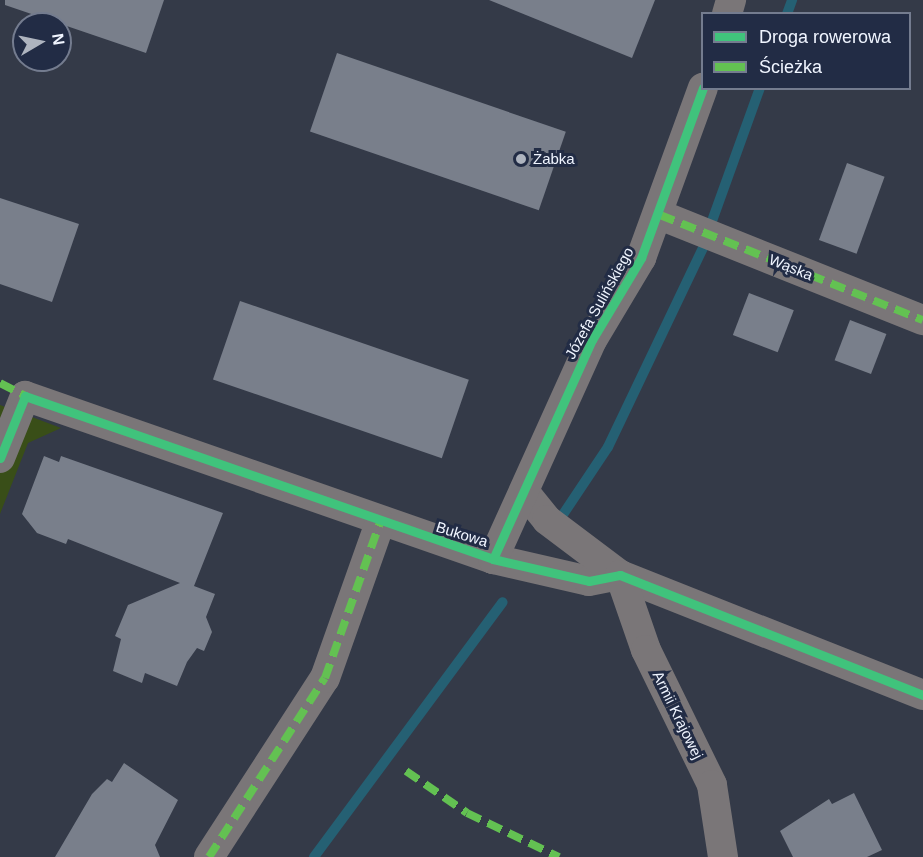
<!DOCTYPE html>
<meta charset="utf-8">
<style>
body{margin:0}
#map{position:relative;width:923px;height:857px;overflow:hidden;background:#343a48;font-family:Arial,sans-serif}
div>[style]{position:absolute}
.green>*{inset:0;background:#394e18}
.stream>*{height:10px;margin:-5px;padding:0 5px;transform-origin:5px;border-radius:5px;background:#256073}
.building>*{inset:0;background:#797f8b;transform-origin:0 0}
.street>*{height:30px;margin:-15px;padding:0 15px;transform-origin:15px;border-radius:15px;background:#7a7678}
.quiet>*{height:8px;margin-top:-4px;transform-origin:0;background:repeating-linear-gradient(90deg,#63c152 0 15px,transparent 0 23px)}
.cycleway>*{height:9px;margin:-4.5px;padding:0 4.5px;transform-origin:4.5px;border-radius:4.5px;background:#40c37c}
.dots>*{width:16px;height:16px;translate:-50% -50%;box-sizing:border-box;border:3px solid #222c45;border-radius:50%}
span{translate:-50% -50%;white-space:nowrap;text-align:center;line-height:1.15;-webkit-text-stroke:6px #222c45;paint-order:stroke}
.poi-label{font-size:15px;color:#f0f5ff}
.left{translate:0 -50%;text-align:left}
.street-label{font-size:15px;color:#f0f5ff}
.legend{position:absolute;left:701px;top:12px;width:210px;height:78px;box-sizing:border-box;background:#222c45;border:2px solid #747c8f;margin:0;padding:8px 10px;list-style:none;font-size:18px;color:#f0f5ff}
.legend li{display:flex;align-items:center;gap:12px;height:30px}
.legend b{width:30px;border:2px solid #747c8f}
.north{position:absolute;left:12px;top:12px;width:60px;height:60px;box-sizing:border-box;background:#222c45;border:2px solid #747c8f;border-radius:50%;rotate:81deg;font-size:16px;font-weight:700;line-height:24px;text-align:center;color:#f0f5ff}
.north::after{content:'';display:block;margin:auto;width:21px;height:27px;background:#aeb4bf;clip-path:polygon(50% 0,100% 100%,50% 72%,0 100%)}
</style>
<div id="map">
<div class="green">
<i style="clip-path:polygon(0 405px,61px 428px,28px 443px,0 514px)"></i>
</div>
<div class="stream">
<i style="left:787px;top:14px;width:15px;rotate:-70deg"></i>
<i style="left:712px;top:221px;width:141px;rotate:-70.2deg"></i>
<i style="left:564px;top:513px;width:79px;rotate:-56.3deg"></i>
<i style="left:608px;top:447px;width:221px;rotate:-64.5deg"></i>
<i style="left:314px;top:857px;width:317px;rotate:-53.5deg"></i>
</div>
<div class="building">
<i style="clip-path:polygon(5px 0,164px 0,146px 53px,5px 5px)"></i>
<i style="clip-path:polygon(489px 0,655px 0,632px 58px)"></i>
<i style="left:337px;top:53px;width:242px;height:83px;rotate:19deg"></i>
<i style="left:847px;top:163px;width:40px;height:82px;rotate:20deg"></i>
<i style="clip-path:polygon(0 198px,79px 224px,52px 302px,0 284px)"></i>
<i style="left:749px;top:293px;width:48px;height:45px;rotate:21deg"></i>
<i style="left:240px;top:301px;width:242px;height:83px;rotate:19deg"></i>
<i style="left:850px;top:320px;width:39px;height:43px;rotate:21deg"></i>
<i style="clip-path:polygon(44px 456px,59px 462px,61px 456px,223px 513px,194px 586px,215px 594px,206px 617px,212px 632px,204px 651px,197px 648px,187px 662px,177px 686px,145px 673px,142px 683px,113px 671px,121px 639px,115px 636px,128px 605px,180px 583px,68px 539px,66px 544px,37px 533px,22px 514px)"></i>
<i style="clip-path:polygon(124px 763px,178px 800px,155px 845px,160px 857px,55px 857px,92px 794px,107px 779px,112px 782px)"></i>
<i style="clip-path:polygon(854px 793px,882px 850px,867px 857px,793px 857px,780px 831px,829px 799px,832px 804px)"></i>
</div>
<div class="street">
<i style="left:727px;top:14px;width:15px;rotate:-74deg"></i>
<i style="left:660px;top:215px;width:283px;rotate:21.8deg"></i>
<i style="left:0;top:458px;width:67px;rotate:-68deg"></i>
<i style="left:25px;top:396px;width:496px;rotate:19.2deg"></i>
<i style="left:493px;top:559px;width:98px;rotate:12.9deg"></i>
<i style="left:589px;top:581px;width:32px;rotate:-11deg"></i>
<i style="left:620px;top:575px;width:326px;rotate:21.6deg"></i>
<i style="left:526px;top:494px;width:33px;rotate:51deg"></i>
<i style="left:547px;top:520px;width:91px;rotate:37deg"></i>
<i style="left:620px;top:575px;width:79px;rotate:70.9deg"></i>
<i style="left:646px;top:650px;width:150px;rotate:63.9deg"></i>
<i style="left:712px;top:785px;width:73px;rotate:81.3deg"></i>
<i style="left:493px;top:559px;width:240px;rotate:-65.7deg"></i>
<i style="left:592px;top:340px;width:96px;rotate:-59.1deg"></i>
<i style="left:641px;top:258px;width:181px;rotate:-70deg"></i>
<i style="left:209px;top:857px;width:213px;rotate:-57.1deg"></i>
<i style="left:325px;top:678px;width:164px;rotate:-70.5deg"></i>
</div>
<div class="quiet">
<i style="left:660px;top:215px;width:283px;rotate:21.8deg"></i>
<i style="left:0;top:383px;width:28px;rotate:27deg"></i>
<i style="left:406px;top:771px;width:74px;rotate:34.5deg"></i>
<i style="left:467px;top:813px;width:102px;rotate:25.6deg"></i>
<i style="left:209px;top:857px;width:213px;rotate:-57.1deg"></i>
<i style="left:325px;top:678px;width:164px;rotate:-70.5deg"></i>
</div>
<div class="cycleway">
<i style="left:0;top:458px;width:67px;rotate:-68deg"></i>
<i style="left:25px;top:396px;width:496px;rotate:19.2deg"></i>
<i style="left:493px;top:559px;width:98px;rotate:12.9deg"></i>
<i style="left:589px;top:581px;width:32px;rotate:-11deg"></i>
<i style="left:620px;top:575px;width:326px;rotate:21.6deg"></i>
<i style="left:493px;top:559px;width:240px;rotate:-65.7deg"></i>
<i style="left:592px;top:340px;width:96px;rotate:-59.1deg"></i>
<i style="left:641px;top:258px;width:181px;rotate:-70deg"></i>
</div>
<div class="dots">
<i style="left:521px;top:159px;background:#aeb4bf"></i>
</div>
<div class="poi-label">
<span class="left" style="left:533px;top:159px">Żabka</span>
</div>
<div class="street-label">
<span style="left:791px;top:267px;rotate:22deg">Wąska</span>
<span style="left:599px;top:303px;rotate:-61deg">Józefa Sulińskiego</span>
<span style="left:462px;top:534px;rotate:17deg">Bukowa</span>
<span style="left:678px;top:715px;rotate:64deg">Armii Krajowej</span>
</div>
<ul class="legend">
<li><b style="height:8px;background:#40c37c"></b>Droga rowerowa</li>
<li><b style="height:8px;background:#63c152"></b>Ścieżka</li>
</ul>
<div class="north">N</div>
</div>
